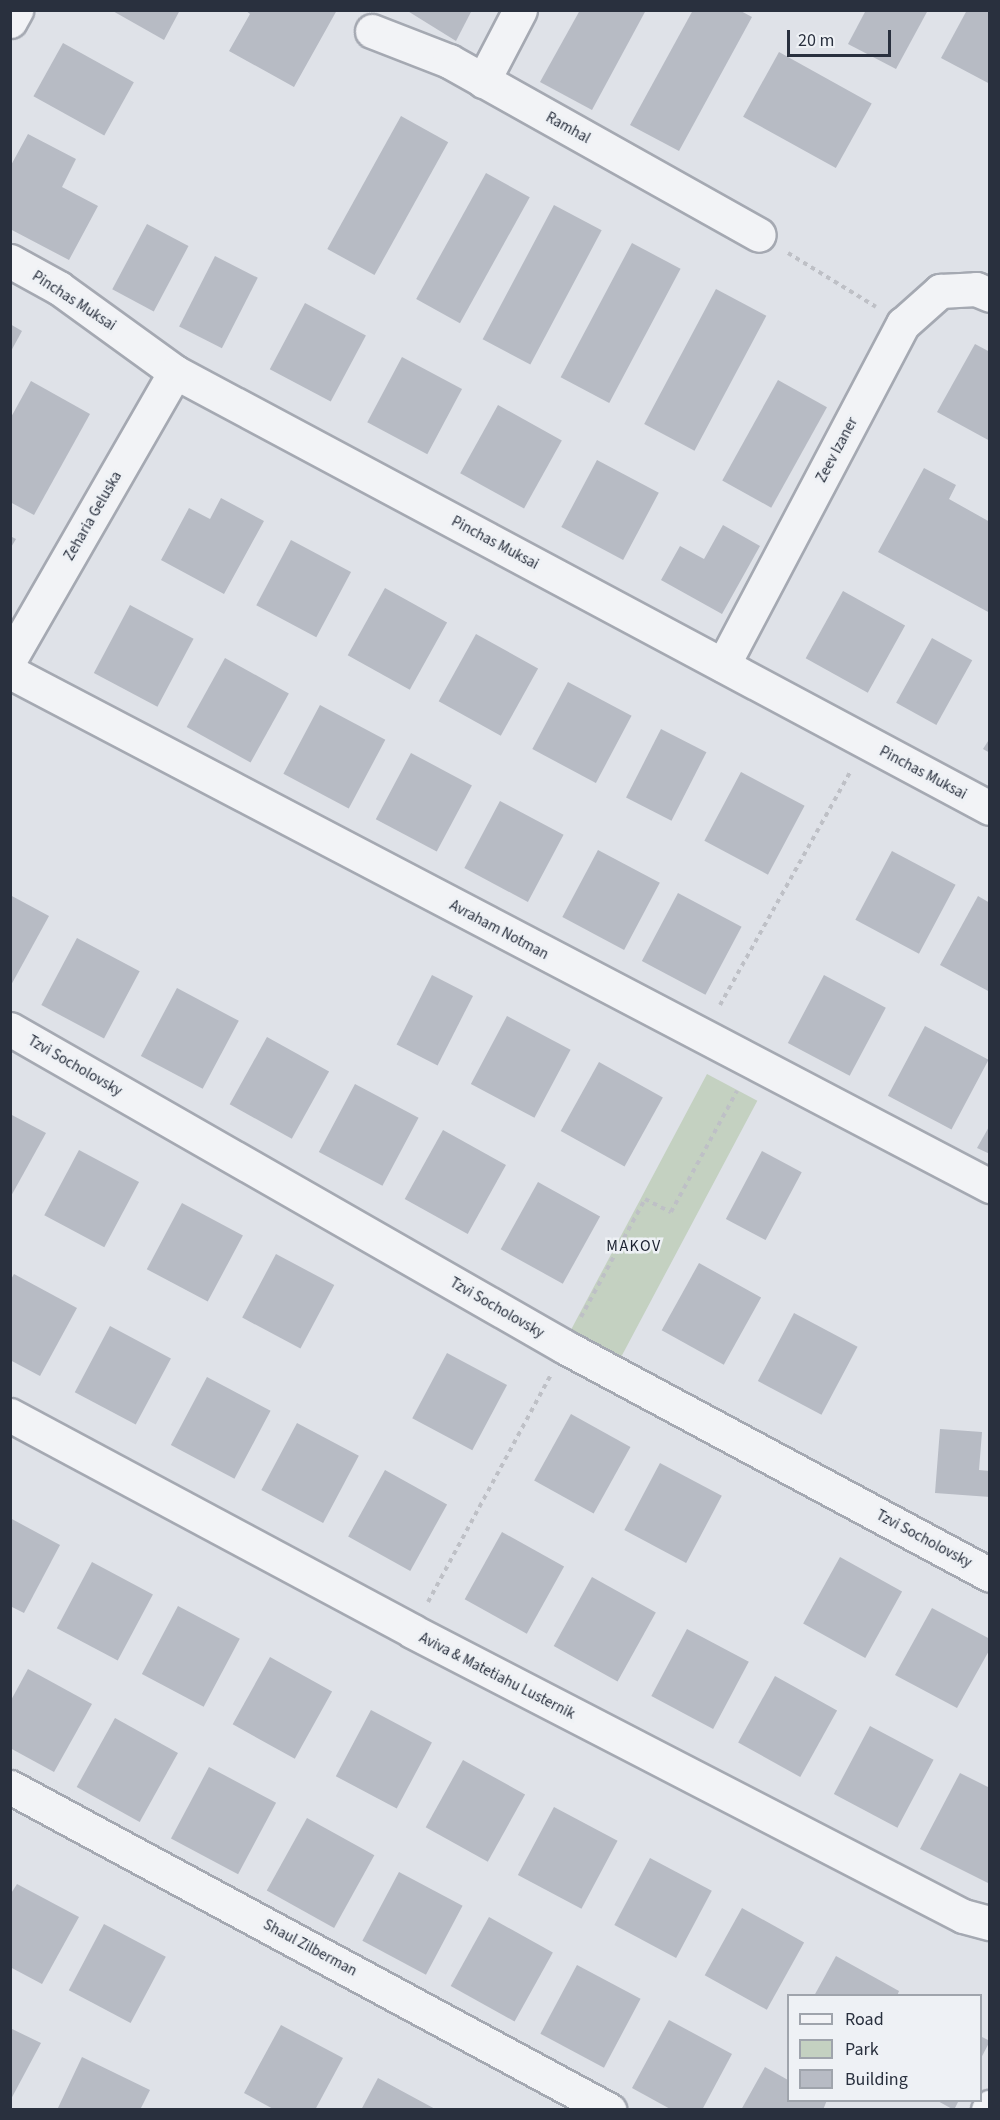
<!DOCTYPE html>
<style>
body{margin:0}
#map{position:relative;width:1000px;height:2120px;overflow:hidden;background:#dfe2e8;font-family:"Source Sans 3",sans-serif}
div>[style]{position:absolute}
.green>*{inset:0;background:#c4d1c1;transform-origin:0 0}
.building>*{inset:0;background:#b7bbc4;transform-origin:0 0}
.path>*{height:4px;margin-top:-2px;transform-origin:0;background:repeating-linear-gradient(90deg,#bec0c6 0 4.5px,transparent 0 9px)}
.roads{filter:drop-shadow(2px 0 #a5a9b2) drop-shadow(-2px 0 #a5a9b2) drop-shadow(0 2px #a5a9b2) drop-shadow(0 -2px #a5a9b2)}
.minor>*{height:33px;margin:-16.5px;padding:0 16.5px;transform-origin:16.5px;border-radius:16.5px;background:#f2f3f6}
span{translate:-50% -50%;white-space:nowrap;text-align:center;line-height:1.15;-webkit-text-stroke:5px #eef1f5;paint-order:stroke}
.street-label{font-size:15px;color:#29303e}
.neighbourhood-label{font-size:16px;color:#1b212f;letter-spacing:1.5px}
.frame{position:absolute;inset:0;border:12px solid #29303e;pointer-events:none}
.legend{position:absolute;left:787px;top:1994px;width:195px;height:108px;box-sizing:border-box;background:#eef1f5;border:2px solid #9fa4ac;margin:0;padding:8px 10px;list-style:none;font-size:18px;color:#29303e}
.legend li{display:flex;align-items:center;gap:12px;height:30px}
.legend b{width:30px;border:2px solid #9fa4ac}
.scale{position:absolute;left:787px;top:30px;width:104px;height:27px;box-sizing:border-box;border:3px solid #29303e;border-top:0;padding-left:8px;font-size:18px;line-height:21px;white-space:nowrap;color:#29303e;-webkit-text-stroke:4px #eef1f5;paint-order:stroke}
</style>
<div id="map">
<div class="green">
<i style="left:707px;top:1074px;width:57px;height:293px;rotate:28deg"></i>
</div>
<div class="building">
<i style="clip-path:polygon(111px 10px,180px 10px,164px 40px)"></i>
<i style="clip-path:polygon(245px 10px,337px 10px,294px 87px,229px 51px,250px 14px)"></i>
<i style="clip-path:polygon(406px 10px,472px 10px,456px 41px)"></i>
<i style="clip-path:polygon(580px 10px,646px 10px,592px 110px,540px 82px)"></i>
<i style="clip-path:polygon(693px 10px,739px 10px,752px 17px,679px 151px,630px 125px)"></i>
<i style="clip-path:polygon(866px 10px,928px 10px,896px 69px,848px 44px)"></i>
<i style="clip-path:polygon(967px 10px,990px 10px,990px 84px,941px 58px)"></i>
<i style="left:63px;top:43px;width:81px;height:61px;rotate:29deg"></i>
<i style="left:779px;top:52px;width:106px;height:74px;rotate:29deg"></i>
<i style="left:401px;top:116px;width:54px;height:152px;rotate:29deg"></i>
<i style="clip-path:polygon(28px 134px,76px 159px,62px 187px,98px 206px,69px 260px,10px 229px,10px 167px)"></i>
<i style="left:486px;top:173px;width:50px;height:144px;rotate:29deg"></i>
<i style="left:554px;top:205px;width:54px;height:152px;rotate:28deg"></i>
<i style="left:147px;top:224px;width:47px;height:74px;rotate:28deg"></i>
<i style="left:632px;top:243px;width:55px;height:152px;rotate:28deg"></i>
<i style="left:215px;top:256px;width:48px;height:79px;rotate:27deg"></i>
<i style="left:716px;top:289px;width:57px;height:153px;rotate:28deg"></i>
<i style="left:305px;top:303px;width:69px;height:75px;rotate:28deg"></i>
<i style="clip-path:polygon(10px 324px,22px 331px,10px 353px)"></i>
<i style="clip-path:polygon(975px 344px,990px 352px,990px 441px,937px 412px)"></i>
<i style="left:402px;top:357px;width:68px;height:74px;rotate:28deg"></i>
<i style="left:778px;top:380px;width:56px;height:115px;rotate:29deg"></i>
<i style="clip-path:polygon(31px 381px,90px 414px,34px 515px,10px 502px,10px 419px)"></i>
<i style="left:498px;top:405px;width:73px;height:78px;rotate:29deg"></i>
<i style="left:597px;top:460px;width:70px;height:76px;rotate:28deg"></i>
<i style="clip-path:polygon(924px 468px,956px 485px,949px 499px,990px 522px,990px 613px,878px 552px)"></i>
<i style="clip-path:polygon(221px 498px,264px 521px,224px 594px,161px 560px,189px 508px,210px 519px)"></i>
<i style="clip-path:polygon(723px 525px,760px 546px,722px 614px,661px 580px,680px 546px,704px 559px)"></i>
<i style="clip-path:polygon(10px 536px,16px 539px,10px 549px)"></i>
<i style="left:291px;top:540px;width:68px;height:74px;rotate:28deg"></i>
<i style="left:385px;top:588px;width:71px;height:77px;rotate:29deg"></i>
<i style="left:843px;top:591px;width:71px;height:77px;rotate:29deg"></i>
<i style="left:130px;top:605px;width:72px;height:77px;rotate:28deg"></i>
<i style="left:476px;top:634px;width:71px;height:77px;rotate:29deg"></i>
<i style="left:932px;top:638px;width:46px;height:74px;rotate:29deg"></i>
<i style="left:225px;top:658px;width:73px;height:79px;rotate:29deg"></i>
<i style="left:568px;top:682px;width:72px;height:76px;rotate:28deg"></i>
<i style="left:320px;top:705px;width:74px;height:78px;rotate:28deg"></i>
<i style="left:661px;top:729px;width:51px;height:77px;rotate:27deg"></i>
<i style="clip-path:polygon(990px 738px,990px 753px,983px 749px)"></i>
<i style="left:411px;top:753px;width:69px;height:75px;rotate:28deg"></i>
<i style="left:741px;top:772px;width:72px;height:78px;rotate:28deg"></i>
<i style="left:500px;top:801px;width:72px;height:76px;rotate:28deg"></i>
<i style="left:598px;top:850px;width:70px;height:76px;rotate:28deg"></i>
<i style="left:892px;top:851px;width:72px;height:78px;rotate:28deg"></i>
<i style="left:678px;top:893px;width:72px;height:77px;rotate:28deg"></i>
<i style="clip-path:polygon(10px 895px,49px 916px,10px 987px)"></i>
<i style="clip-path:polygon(978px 896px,990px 903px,990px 992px,940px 965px)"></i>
<i style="left:77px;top:938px;width:71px;height:76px;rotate:28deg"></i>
<i style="left:432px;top:975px;width:46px;height:78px;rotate:27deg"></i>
<i style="left:824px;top:975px;width:70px;height:77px;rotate:28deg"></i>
<i style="left:177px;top:988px;width:70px;height:77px;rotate:28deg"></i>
<i style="left:507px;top:1016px;width:72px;height:77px;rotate:28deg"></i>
<i style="left:925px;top:1026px;width:72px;height:79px;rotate:28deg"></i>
<i style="left:267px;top:1037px;width:71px;height:77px;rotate:29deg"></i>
<i style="left:599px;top:1062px;width:73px;height:79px;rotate:29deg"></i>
<i style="left:355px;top:1084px;width:72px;height:77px;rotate:28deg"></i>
<i style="clip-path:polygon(10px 1114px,46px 1133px,10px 1198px)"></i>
<i style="clip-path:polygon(990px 1125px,990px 1154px,977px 1148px)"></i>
<i style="left:443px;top:1130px;width:72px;height:79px;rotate:29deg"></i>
<i style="left:79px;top:1150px;width:68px;height:74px;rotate:28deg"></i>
<i style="left:762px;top:1151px;width:45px;height:77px;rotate:28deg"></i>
<i style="left:538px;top:1182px;width:71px;height:77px;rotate:29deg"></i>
<i style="left:182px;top:1203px;width:69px;height:75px;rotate:28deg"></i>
<i style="left:276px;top:1254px;width:66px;height:72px;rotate:28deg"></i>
<i style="left:699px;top:1263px;width:71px;height:77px;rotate:29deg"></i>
<i style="clip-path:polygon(14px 1274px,77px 1308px,40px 1376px,10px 1360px,10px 1281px)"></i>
<i style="left:794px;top:1313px;width:72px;height:77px;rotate:28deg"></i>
<i style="left:110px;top:1326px;width:69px;height:75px;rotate:28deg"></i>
<i style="left:447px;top:1353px;width:68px;height:74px;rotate:28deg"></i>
<i style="left:207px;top:1377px;width:72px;height:77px;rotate:28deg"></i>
<i style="left:571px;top:1414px;width:68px;height:76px;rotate:29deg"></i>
<i style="left:297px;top:1423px;width:70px;height:76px;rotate:28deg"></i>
<i style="clip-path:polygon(940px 1429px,982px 1432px,979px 1470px,990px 1471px,990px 1497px,935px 1493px)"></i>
<i style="left:660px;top:1463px;width:70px;height:76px;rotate:28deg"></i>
<i style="left:385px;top:1470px;width:71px;height:76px;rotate:29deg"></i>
<i style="clip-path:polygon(10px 1518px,60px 1545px,24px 1613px,10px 1606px)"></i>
<i style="left:502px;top:1532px;width:71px;height:77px;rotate:29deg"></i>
<i style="left:840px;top:1557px;width:71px;height:76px;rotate:29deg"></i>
<i style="left:92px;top:1562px;width:69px;height:75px;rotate:28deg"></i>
<i style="left:592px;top:1577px;width:73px;height:79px;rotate:29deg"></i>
<i style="left:178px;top:1606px;width:70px;height:77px;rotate:28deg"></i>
<i style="clip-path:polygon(932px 1608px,990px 1639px,990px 1649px,957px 1708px,895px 1675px)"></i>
<i style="left:687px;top:1629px;width:70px;height:76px;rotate:28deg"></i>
<i style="left:270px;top:1657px;width:71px;height:77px;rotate:29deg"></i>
<i style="clip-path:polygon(28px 1669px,92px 1704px,54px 1772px,10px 1748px,10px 1702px)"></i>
<i style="left:775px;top:1676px;width:71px;height:76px;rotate:29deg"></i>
<i style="left:371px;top:1710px;width:69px;height:75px;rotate:28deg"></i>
<i style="left:115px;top:1718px;width:72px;height:79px;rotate:29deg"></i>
<i style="left:870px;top:1726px;width:72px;height:77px;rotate:28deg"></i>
<i style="left:463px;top:1760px;width:71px;height:77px;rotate:29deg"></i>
<i style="left:209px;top:1767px;width:76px;height:81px;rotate:28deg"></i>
<i style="clip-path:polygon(960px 1773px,990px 1788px,990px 1884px,920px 1849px)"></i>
<i style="left:554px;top:1807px;width:72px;height:77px;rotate:28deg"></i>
<i style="left:307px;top:1818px;width:77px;height:83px;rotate:29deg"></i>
<i style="left:650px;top:1858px;width:70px;height:76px;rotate:28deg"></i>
<i style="left:399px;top:1872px;width:72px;height:78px;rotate:28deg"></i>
<i style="clip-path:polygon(17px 1884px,79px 1917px,42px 1984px,10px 1967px,10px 1895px)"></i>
<i style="left:742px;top:1908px;width:71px;height:77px;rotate:29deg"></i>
<i style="left:489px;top:1917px;width:73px;height:79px;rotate:29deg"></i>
<i style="left:104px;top:1924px;width:70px;height:75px;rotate:28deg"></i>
<i style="clip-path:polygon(836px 1956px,899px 1991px,897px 1996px,814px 1996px)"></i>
<i style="left:577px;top:1965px;width:72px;height:78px;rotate:28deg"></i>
<i style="clip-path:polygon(669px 2020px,732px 2054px,702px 2110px,672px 2110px,632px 2088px)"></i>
<i style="clip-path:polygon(281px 2025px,343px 2058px,315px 2110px,275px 2110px,244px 2093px)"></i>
<i style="clip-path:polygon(10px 2028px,41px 2043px,10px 2101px)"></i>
<i style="clip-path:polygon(980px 2036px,990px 2041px,980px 2060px)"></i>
<i style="clip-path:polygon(82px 2057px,150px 2090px,140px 2110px,57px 2110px)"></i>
<i style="clip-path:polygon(765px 2067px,788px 2080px,788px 2100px,827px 2100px,823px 2110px,741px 2110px)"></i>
<i style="clip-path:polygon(378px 2078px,400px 2090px,437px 2110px,361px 2110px)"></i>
<i style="clip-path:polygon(936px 2100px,959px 2100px,954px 2110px)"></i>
</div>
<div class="path">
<i style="left:788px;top:253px;width:103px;rotate:31.5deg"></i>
<i style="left:720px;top:1005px;width:268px;rotate:-60.8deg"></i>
<i style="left:581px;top:1317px;width:134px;rotate:-61.5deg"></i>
<i style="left:645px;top:1199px;width:29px;rotate:27deg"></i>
<i style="left:671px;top:1212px;width:138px;rotate:-61.4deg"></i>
<i style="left:428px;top:1602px;width:257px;rotate:-61.6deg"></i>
</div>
<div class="roads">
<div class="minor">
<i style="left:10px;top:21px;width:13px;rotate:-61deg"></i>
<i style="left:372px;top:31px;width:83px;rotate:21.3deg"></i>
<i style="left:449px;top:61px;width:355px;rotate:29.3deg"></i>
<i style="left:483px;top:81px;width:80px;rotate:-62.5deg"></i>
<i style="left:10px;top:261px;width:56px;rotate:28.9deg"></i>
<i style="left:59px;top:288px;width:143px;rotate:35.9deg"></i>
<i style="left:175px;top:372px;width:924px;rotate:28.15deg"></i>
<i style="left:10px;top:659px;width:331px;rotate:-60.1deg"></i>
<i style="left:723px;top:665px;width:386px;rotate:-62.2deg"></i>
<i style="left:903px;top:324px;width:50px;rotate:-41.7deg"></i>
<i style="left:940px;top:291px;width:36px;rotate:-3deg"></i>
<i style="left:976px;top:289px;width:15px;rotate:23deg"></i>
<i style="left:10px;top:672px;width:1107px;rotate:27.68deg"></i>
<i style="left:10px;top:1029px;width:640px;rotate:29.81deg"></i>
<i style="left:565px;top:1347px;width:482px;rotate:28.2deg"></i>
<i style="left:10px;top:1415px;width:456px;rotate:28.2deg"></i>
<i style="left:412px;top:1631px;width:620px;rotate:27.35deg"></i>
<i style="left:963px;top:1916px;width:28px;rotate:15deg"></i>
<i style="left:10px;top:1787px;width:681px;rotate:28.33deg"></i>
<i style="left:988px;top:2110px;width:4px;rotate:-56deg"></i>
</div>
</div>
<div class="street-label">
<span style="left:568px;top:128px;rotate:29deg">Ramhal</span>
<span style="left:74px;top:301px;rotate:33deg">Pinchas Muksai</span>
<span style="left:837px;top:450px;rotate:-62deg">Zeev Izaner</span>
<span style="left:93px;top:516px;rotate:-60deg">Zeharia Geluska</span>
<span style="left:495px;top:543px;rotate:28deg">Pinchas Muksai</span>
<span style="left:923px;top:773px;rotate:28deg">Pinchas Muksai</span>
<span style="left:499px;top:930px;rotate:28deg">Avraham Notman</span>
<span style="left:75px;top:1066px;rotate:30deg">Tzvi Socholovsky</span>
<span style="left:497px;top:1308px;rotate:30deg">Tzvi Socholovsky</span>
<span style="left:924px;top:1539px;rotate:28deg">Tzvi Socholovsky</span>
<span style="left:497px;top:1676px;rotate:27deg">Aviva &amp; Matetiahu Lusternik</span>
<span style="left:310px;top:1948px;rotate:28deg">Shaul Zilberman</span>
</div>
<div class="neighbourhood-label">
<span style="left:634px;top:1246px">MAKOV</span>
</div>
<div class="frame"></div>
<ul class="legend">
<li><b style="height:8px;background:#f2f3f6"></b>Road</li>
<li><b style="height:16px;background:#c4d1c1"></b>Park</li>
<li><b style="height:16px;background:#b7bbc4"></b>Building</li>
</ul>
<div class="scale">20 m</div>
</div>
